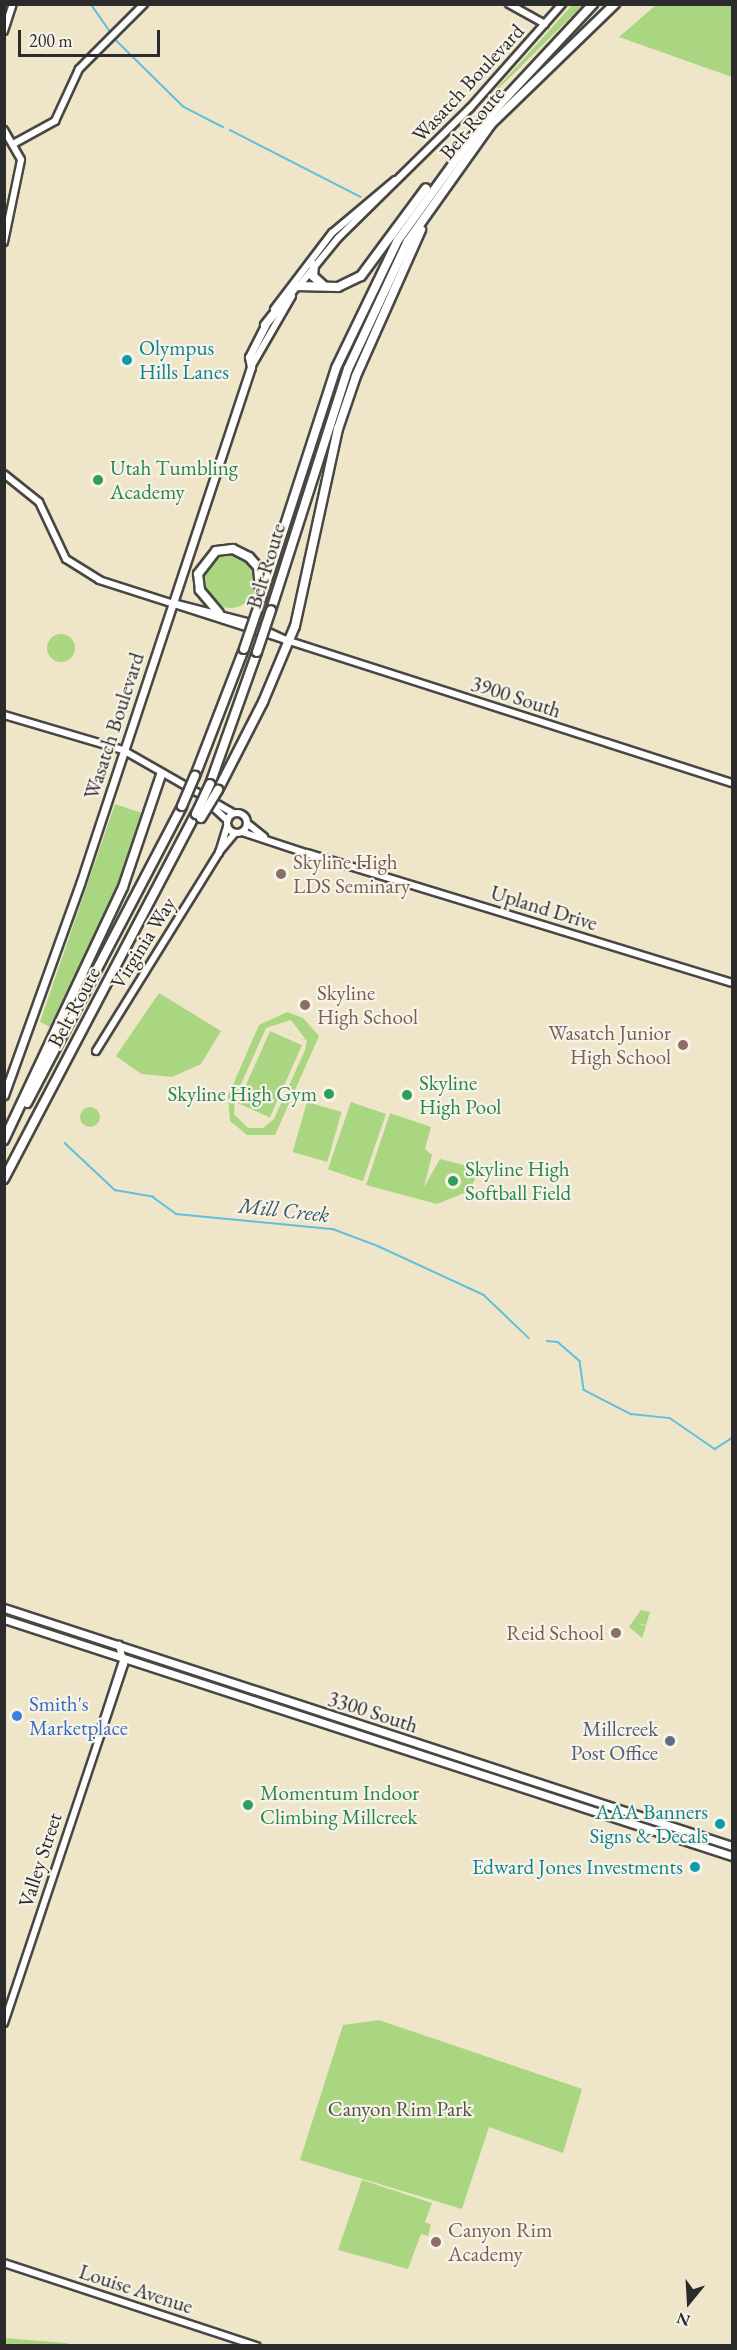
<!DOCTYPE html>
<style>
body{margin:0}
#map{position:relative;width:737px;height:2350px;overflow:hidden;background:#efe6ca;font-family:"EB Garamond",serif}
div>[style]{position:absolute}
.green>*{inset:0;background:#aad581;transform-origin:0 0}
.round{border-radius:50%}
.stream>*{height:1.5px;margin:-0.75px;padding:0 0.75px;transform-origin:0.75px;border-radius:0.75px;background:#60bede}
.roads{filter:drop-shadow(2px 0 #484743) drop-shadow(-2px 0 #484743) drop-shadow(0 2px #484743) drop-shadow(0 -2px #484743)}
.secondary>*{height:6px;margin:-3px;padding:0 3px;transform-origin:3px;border-radius:3px;background:#fff}
.secondary>.ring{margin:-3px;padding:0;box-sizing:content-box;background:none;border:6px solid #fff;border-radius:50%}
.primary>*{height:7px;margin:-3.5px;padding:0 3.5px;transform-origin:3.5px;border-radius:3.5px;background:#fff}
.highway>*{height:8px;margin:-4px;padding:0 4px;transform-origin:4px;border-radius:4px;background:#fff}
.bridges{filter:drop-shadow(2px 0 #484743) drop-shadow(-2px 0 #484743) drop-shadow(0 2px #484743) drop-shadow(0 -2px #484743)}
.highway-bridge>*{height:8px;margin:-4px;padding:0 4px;transform-origin:4px;border-radius:4px;background:#fff}
.dots>*{width:16px;height:16px;translate:-50% -50%;box-sizing:border-box;border:3px solid #f7f3e8;border-radius:50%}
span{translate:-50% -50%;white-space:nowrap;text-align:center;line-height:1.15;-webkit-text-stroke:4.5px #f7f3e8;paint-order:stroke}
.street-label{font-size:21px;color:#2b2b2b}
.culture-label{font-size:21px;color:#0d838f}
.left{translate:0 -50%;text-align:left}
.right{translate:-100% -50%;text-align:right}
.leisure-label{font-size:21px;color:#27864d}
.education-label{font-size:21px;color:#785e54}
.shop-label{font-size:21px;color:#366cbe}
.service-label{font-size:21px;color:#4e5e75}
.park-label{font-size:21px;color:#4b5640}
.water-label{font-size:22px;color:#3b5761;font-style:italic}
.frame{position:absolute;inset:0;border:6px solid #2b2b2b;pointer-events:none}
.north{position:absolute;left:659px;top:2272px;width:60px;height:60px;-webkit-text-stroke:4px #f7f3e8;paint-order:stroke;rotate:198deg;font-size:16px;font-weight:700;line-height:24px;text-align:center;color:#2b2b2b}
.north::after{content:'';display:block;margin:auto;width:21px;height:27px;background:#2b2b2b;clip-path:polygon(50% 0,100% 100%,50% 72%,0 100%)}
.scale{position:absolute;left:18px;top:30px;width:142px;height:27px;box-sizing:border-box;border:3px solid #2b2b2b;border-top:0;padding-left:8px;font-size:18px;line-height:21px;white-space:nowrap;color:#2b2b2b;-webkit-text-stroke:4px #f7f3e8;paint-order:stroke}
</style>
<div id="map">
<div class="green">
<i style="clip-path:polygon(572px 5px,583px 5px,479px 108px,565px 13px)"></i>
<i style="clip-path:polygon(656px 5px,732px 5px,732px 77px,619px 37px)"></i>
<i class="round" style="left:203px;top:554px;width:54px;height:54px"></i>
<i class="round" style="left:47px;top:634px;width:28px;height:28px"></i>
<i style="clip-path:polygon(115px 804px,145px 814px,121px 885px,52px 1028px,40px 1022px)"></i>
<i style="clip-path:polygon(159px 993px,221px 1031px,201px 1064px,172px 1077px,141px 1074px,116px 1056px)"></i>
<i style="clip-path:polygon(evenodd,287px 1012px,303px 1018px,319px 1036px,275px 1135px,247px 1135px,230px 1121px,228px 1096px,259px 1025px,287px 1012px,291px 1020px,306px 1040px,269px 1028px,307px 1040px,305px 1050px,274px 1119px,263px 1128px,248px 1128px,234px 1114px,235px 1098px,266px 1028px,291px 1020px)"></i>
<i style="left:270px;top:1031px;width:35px;height:79px;rotate:24deg"></i>
<i style="left:307px;top:1102px;width:36px;height:52px;rotate:16deg"></i>
<i style="left:351px;top:1102px;width:37px;height:71px;rotate:19deg"></i>
<i class="round" style="left:80px;top:1107px;width:20px;height:20px"></i>
<i style="clip-path:polygon(390px 1113px,431px 1127px,425px 1149px,432px 1155px,424px 1187px,440px 1159px,480px 1169px,469px 1191px,437px 1204px,366px 1185px)"></i>
<i style="clip-path:polygon(641px 1610px,650px 1612px,646px 1625px,636px 1623px,646px 1626px,642px 1638px,629px 1627px)"></i>
<i style="clip-path:polygon(379px 2020px,582px 2089px,563px 2153px,489px 2127px,462px 2209px,300px 2160px,343px 2025px)"></i>
<i style="clip-path:polygon(362px 2180px,432px 2203px,425px 2222px,431px 2225px,428px 2236px,421px 2234px,408px 2269px,338px 2250px)"></i>
<i style="clip-path:polygon(5px 2338px,66px 2343px,73px 2345px,5px 2345px)"></i>
</div>
<div class="stream">
<i style="left:91px;top:4px;width:35px;rotate:55deg"></i>
<i style="left:116px;top:40px;width:95px;rotate:44.6deg"></i>
<i style="left:184px;top:107px;width:44px;rotate:27.1deg"></i>
<i style="left:230px;top:130px;width:147px;rotate:27.1deg"></i>
<i style="left:65px;top:1143px;width:69px;rotate:43.2deg"></i>
<i style="left:115px;top:1190px;width:39px;rotate:10deg"></i>
<i style="left:153px;top:1197px;width:29px;rotate:36deg"></i>
<i style="left:176px;top:1214px;width:158px;rotate:5.5deg"></i>
<i style="left:333px;top:1229px;width:48px;rotate:20.7deg"></i>
<i style="left:378px;top:1246px;width:117px;rotate:24.8deg"></i>
<i style="left:484px;top:1295px;width:62px;rotate:43.7deg"></i>
<i style="left:547px;top:1341px;width:11px;rotate:5deg"></i>
<i style="left:558px;top:1342px;width:29px;rotate:41deg"></i>
<i style="left:580px;top:1361px;width:29px;rotate:82deg"></i>
<i style="left:584px;top:1390px;width:53px;rotate:27.1deg"></i>
<i style="left:631px;top:1414px;width:39px;rotate:6deg"></i>
<i style="left:670px;top:1418px;width:55px;rotate:34.6deg"></i>
<i style="left:715px;top:1449px;width:20px;rotate:-33deg"></i>
</div>
<div class="roads">
<div class="secondary">
<i style="left:509px;top:4px;width:41px;rotate:29.1deg"></i>
<i style="left:4px;top:31px;width:28px;rotate:-72deg"></i>
<i style="left:4px;top:130px;width:34px;rotate:60deg"></i>
<i style="left:21px;top:160px;width:84px;rotate:101.7deg"></i>
<i style="left:15px;top:143px;width:46px;rotate:-28.8deg"></i>
<i style="left:55px;top:121px;width:57px;rotate:-65.2deg"></i>
<i style="left:79px;top:69px;width:92px;rotate:-45deg"></i>
<i style="left:298px;top:287px;width:63px;rotate:-50.8deg"></i>
<i style="left:338px;top:238px;width:185px;rotate:-44.6deg"></i>
<i style="left:470px;top:108px;width:139px;rotate:-48.5deg"></i>
<i style="left:274px;top:309px;width:96px;rotate:-52.7deg"></i>
<i style="left:332px;top:233px;width:82px;rotate:-40.1deg"></i>
<i style="left:251px;top:367px;width:82px;rotate:-60deg"></i>
<i style="left:4px;top:474px;width:45px;rotate:38.7deg"></i>
<i style="left:39px;top:502px;width:63px;rotate:64.7deg"></i>
<i style="left:66px;top:559px;width:39px;rotate:32deg"></i>
<i style="left:99px;top:580px;width:665px;rotate:17.78deg"></i>
<i style="left:173px;top:603px;width:76px;rotate:14.4deg"></i>
<i style="left:247px;top:622px;width:45px;rotate:24.9deg"></i>
<i style="left:4px;top:715px;width:124px;rotate:16.4deg"></i>
<i style="left:123px;top:750px;width:127px;rotate:29.8deg"></i>
<i style="left:212px;top:806px;width:21px;rotate:43deg"></i>
<i class="ring" style="left:227px;top:813px;width:14px;height:14px"></i>
<i style="left:247px;top:823px;width:22px;rotate:39deg"></i>
<i style="left:242px;top:832px;width:108px;rotate:18.3deg"></i>
<i style="left:219px;top:852px;width:25px;rotate:-50deg"></i>
<i style="left:307px;top:853px;width:444px;rotate:17deg"></i>
<i style="left:96px;top:1051px;width:233px;rotate:-58.2deg"></i>
<i style="left:219px;top:853px;width:27px;rotate:-73deg"></i>
<i style="left:97px;top:1741px;width:87px;rotate:-72deg"></i>
<i style="left:4px;top:2023px;width:379px;rotate:-71.5deg"></i>
<i style="left:124px;top:1664px;width:20px;rotate:-105deg"></i>
<i style="left:4px;top:2263px;width:266px;rotate:18.2deg"></i>
</div>
<div class="primary">
<i style="left:4px;top:1095px;width:224px;rotate:-70.2deg"></i>
<i style="left:80px;top:884px;width:545px;rotate:-71.7deg"></i>
<i style="left:251px;top:367px;width:10px;rotate:-101deg"></i>
<i style="left:249px;top:357px;width:36px;rotate:-63deg"></i>
<i style="left:4px;top:1608px;width:766px;rotate:18.1deg"></i>
<i style="left:4px;top:1619px;width:766px;rotate:18.03deg"></i>
</div>
<div class="highway">
<i style="left:314px;top:265px;width:11px;rotate:95deg"></i>
<i style="left:313px;top:276px;width:13px;rotate:42deg"></i>
<i style="left:265px;top:325px;width:50px;rotate:-51.5deg"></i>
<i style="left:296px;top:286px;width:42px;rotate:1.4deg"></i>
<i style="left:338px;top:287px;width:25px;rotate:-26deg"></i>
<i style="left:361px;top:276px;width:109px;rotate:-53.5deg"></i>
<i style="left:259px;top:605px;width:249px;rotate:-72deg"></i>
<i style="left:336px;top:368px;width:142px;rotate:-64.2deg"></i>
<i style="left:398px;top:240px;width:147px;rotate:-54.1deg"></i>
<i style="left:484px;top:121px;width:160px;rotate:-47deg"></i>
<i style="left:271px;top:610px;width:253px;rotate:-72.3deg"></i>
<i style="left:348px;top:369px;width:141px;rotate:-64.9deg"></i>
<i style="left:408px;top:241px;width:143px;rotate:-54.6deg"></i>
<i style="left:491px;top:124px;width:173px;rotate:-44.1deg"></i>
<i style="left:219px;top:613px;width:30px;rotate:-130deg"></i>
<i style="left:200px;top:590px;width:16px;rotate:-97deg"></i>
<i style="left:198px;top:574px;width:29px;rotate:-52deg"></i>
<i style="left:216px;top:551px;width:17px;rotate:-7deg"></i>
<i style="left:233px;top:549px;width:18px;rotate:27deg"></i>
<i style="left:249px;top:557px;width:13px;rotate:48deg"></i>
<i style="left:258px;top:567px;width:23px;rotate:85deg"></i>
<i style="left:195px;top:776px;width:136px;rotate:-68.9deg"></i>
<i style="left:210px;top:784px;width:140px;rotate:-70.4deg"></i>
<i style="left:218px;top:790px;width:99px;rotate:-62.9deg"></i>
<i style="left:263px;top:702px;width:82px;rotate:-67.2deg"></i>
<i style="left:295px;top:626px;width:202px;rotate:-77.7deg"></i>
<i style="left:338px;top:429px;width:56px;rotate:-71.2deg"></i>
<i style="left:356px;top:376px;width:160px;rotate:-66deg"></i>
<i style="left:27px;top:1103px;width:335px;rotate:-62.4deg"></i>
<i style="left:4px;top:1140px;width:280px;rotate:-64.8deg"></i>
<i style="left:123px;top:887px;width:118px;rotate:-71.3deg"></i>
<i style="left:4px;top:1179px;width:412px;rotate:-62.3deg"></i>
</div>
</div>
<div class="bridges">
<div class="highway-bridge">
<i style="left:244px;top:649px;width:46px;rotate:-71.2deg"></i>
<i style="left:257px;top:652px;width:44px;rotate:-71.6deg"></i>
<i style="left:182px;top:806px;width:33px;rotate:-67deg"></i>
<i style="left:196px;top:814px;width:33px;rotate:-65deg"></i>
<i style="left:201px;top:818px;width:33px;rotate:-59deg"></i>
</div>
</div>
<div class="dots">
<i style="left:127px;top:360px;background:#0f9aa8"></i>
<i style="left:98px;top:480px;background:#2e9e5b"></i>
<i style="left:281px;top:874px;background:#8d6e63"></i>
<i style="left:305px;top:1005px;background:#8d6e63"></i>
<i style="left:683px;top:1045px;background:#8d6e63"></i>
<i style="left:329px;top:1094px;background:#2e9e5b"></i>
<i style="left:407px;top:1095px;background:#2e9e5b"></i>
<i style="left:453px;top:1181px;background:#2e9e5b"></i>
<i style="left:616px;top:1633px;background:#8d6e63"></i>
<i style="left:17px;top:1716px;background:#3f7fe0"></i>
<i style="left:670px;top:1741px;background:#5c6f8a"></i>
<i style="left:248px;top:1805px;background:#2e9e5b"></i>
<i style="left:720px;top:1824px;background:#0f9aa8"></i>
<i style="left:695px;top:1867px;background:#0f9aa8"></i>
<i style="left:436px;top:2242px;background:#8d6e63"></i>
</div>
<div class="street-label">
<span style="left:468px;top:83px;rotate:-47deg">Wasatch Boulevard</span>
<span style="left:472px;top:123px;rotate:-50deg">Belt Route</span>
<span style="left:266px;top:566px;rotate:-73deg">Belt Route</span>
<span style="left:516px;top:697px;rotate:18deg">3900 South</span>
<span style="left:114px;top:726px;rotate:-72deg">Wasatch Boulevard</span>
<span style="left:544px;top:908px;rotate:17deg">Upland Drive</span>
<span style="left:143px;top:943px;rotate:-58deg">Virginia Way</span>
<span style="left:74px;top:1007px;rotate:-62deg">Belt Route</span>
<span style="left:373px;top:1712px;rotate:18deg">3300 South</span>
<span style="left:40px;top:1860px;rotate:-72deg">Valley Street</span>
<span style="left:136px;top:2289px;rotate:18deg">Louise Avenue</span>
</div>
<div class="culture-label">
<span class="left" style="left:139px;top:360px">Olympus<br>Hills Lanes</span>
<span class="right" style="left:708px;top:1824px">AAA Banners<br>Signs &amp; Decals</span>
<span class="right" style="left:683px;top:1867px">Edward Jones Investments</span>
</div>
<div class="leisure-label">
<span class="left" style="left:110px;top:480px">Utah Tumbling<br>Academy</span>
<span class="left" style="left:419px;top:1095px">Skyline<br>High Pool</span>
<span class="right" style="left:317px;top:1094px">Skyline High Gym</span>
<span class="left" style="left:465px;top:1181px">Skyline High<br>Softball Field</span>
<span class="left" style="left:260px;top:1805px">Momentum Indoor<br>Climbing Millcreek</span>
</div>
<div class="education-label">
<span class="left" style="left:293px;top:874px">Skyline High<br>LDS Seminary</span>
<span class="left" style="left:317px;top:1005px">Skyline<br>High School</span>
<span class="right" style="left:671px;top:1045px">Wasatch Junior<br>High School</span>
<span class="right" style="left:604px;top:1633px">Reid School</span>
<span class="left" style="left:448px;top:2242px">Canyon Rim<br>Academy</span>
</div>
<div class="shop-label">
<span class="left" style="left:29px;top:1716px">Smith's<br>Marketplace</span>
</div>
<div class="service-label">
<span class="right" style="left:658px;top:1741px">Millcreek<br>Post Office</span>
</div>
<div class="park-label">
<span style="left:400px;top:2109px">Canyon Rim Park</span>
</div>
<div class="water-label">
<span style="left:284px;top:1210px;rotate:6deg">Mill Creek</span>
</div>
<div class="frame"></div>
<div class="north">N</div>
<div class="scale">200 m</div>
</div>
